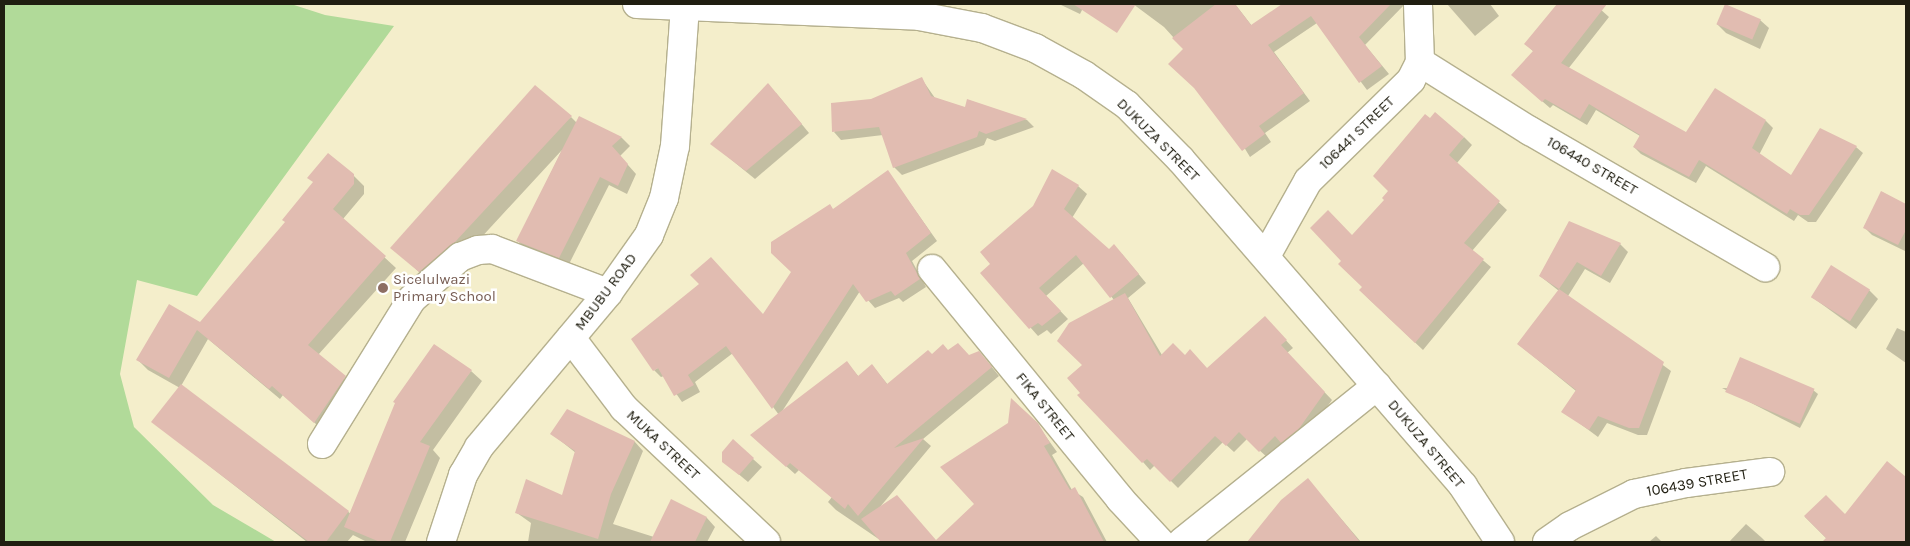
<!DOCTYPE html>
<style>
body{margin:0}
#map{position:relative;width:1910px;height:546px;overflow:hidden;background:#f4eecb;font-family:Karla,sans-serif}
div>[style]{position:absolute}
.green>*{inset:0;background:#b1da99}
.shadow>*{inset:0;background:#0003}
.building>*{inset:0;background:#e1bcb1;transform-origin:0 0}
.roads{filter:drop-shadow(1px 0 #b5b08e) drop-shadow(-1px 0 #b5b08e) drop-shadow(0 1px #b5b08e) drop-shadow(0 -1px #b5b08e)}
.minor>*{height:28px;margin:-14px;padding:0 14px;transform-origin:14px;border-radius:14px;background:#fff}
.major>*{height:28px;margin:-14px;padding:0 14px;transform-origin:14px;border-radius:14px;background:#fff}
.dots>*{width:14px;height:14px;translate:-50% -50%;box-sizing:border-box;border:2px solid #fff;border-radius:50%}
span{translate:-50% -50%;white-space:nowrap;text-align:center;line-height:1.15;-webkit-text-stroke:5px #fff;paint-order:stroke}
.street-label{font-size:15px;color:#201e11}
.education-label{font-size:15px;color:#785e54}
.left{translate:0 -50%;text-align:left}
.frame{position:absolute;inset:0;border:5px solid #201e11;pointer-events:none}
</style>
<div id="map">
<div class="green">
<i style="clip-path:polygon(4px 4px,291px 4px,325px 15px,394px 26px,197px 296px,137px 280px,120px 374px,134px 427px,213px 505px,276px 542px,4px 542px)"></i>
</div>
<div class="shadow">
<i style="clip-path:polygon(1059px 4px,1085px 4px,1080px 14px)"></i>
<i style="clip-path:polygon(1133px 4px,1235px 4px,1252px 26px,1284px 4px,1405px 4px,1365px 45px,1389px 74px,1367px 90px,1317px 23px,1274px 52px,1310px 101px,1265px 133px,1271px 142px,1250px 157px,1184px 49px,1164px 27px)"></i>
<i style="clip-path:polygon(1447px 4px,1490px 4px,1499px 16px,1475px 36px)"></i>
<i style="clip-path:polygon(1560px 4px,1602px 4px,1599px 8px,1609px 17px,1568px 69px,1686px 133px,1766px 121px,1773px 128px,1759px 155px,1792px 177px,1856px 147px,1863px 153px,1816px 222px,1808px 222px,1798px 215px,1794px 221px,1706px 166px,1696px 183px,1641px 154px,1634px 147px,1640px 136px,1596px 110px,1587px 125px,1553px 105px,1550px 108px,1520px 82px,1534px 52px,1526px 44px)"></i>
<i style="clip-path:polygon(1760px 20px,1769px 28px,1760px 49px,1726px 33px,1717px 24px)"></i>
<i style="clip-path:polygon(921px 78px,935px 98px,966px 108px,968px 100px,1027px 120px,1034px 127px,995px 141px,987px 138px,984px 145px,902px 175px,894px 167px,883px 135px,841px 140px,834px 132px,871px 101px)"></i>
<i style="clip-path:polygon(776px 93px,809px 133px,755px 179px,712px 144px)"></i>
<i style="clip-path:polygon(571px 117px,577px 123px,579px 117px,622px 138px,630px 146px,620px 156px,636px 174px,627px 194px,609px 185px,568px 266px,526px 250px,518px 241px,562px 150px,466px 254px,431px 283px,392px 247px)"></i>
<i style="clip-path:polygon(1464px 137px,1472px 145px,1457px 163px,1507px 210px,1472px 251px,1491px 267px,1423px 350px,1368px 298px,1352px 237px)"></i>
<i style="clip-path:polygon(888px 172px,937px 241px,912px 261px,926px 287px,903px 302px,899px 298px,875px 308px,860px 291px,781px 413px,847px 363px,859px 377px,872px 365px,888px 385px,932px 356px,948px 352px,987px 361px,999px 376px,923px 439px,931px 446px,880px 507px,936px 541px,975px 504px,1037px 424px,1057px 452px,1052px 455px,1072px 490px,1083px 497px,1107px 542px,883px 542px,836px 510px,828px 502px,832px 497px,799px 470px,795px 474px,760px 443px,779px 415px,733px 353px,695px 382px,700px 392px,682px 402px,664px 376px,661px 377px,654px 370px,763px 315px,834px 210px)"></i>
<i style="clip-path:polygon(353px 175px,364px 186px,364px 194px,343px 219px,396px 268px,318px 355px,355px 388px,325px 432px,283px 395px,280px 399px,208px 339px,181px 386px,351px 514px,471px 371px,482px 381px,433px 450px,440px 458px,405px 542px,367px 542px,353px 535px,347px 542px,307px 542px,153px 422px,180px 388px,148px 370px,138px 360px,200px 323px)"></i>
<i style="clip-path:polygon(1078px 186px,1087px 194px,1072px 218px,1109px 250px,1122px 254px,1146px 283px,1128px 298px,1162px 355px,1185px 357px,1208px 370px,1272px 325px,1293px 348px,1287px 353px,1332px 400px,1305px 437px,1289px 450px,1283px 443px,1268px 458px,1247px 439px,1234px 452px,1223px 442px,1178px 488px,1155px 465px,1150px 470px,1143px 462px,1081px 393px,1084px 366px,1114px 300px,1084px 263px,1046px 296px,1068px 319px,1051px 334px,1047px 330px,1038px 336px,982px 273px)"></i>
<i style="clip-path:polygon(1882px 192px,1906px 205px,1905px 251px,1872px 235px,1864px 227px)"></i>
<i style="clip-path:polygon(1620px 244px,1628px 252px,1610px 283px,1585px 269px,1568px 296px,1671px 371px,1647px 435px,1638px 435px,1607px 423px,1598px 437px,1563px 411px,1576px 391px,1518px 344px,1559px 291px,1540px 276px)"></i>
<i style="clip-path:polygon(1869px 290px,1878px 299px,1856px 329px,1812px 297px)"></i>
<i style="clip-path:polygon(1897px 328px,1906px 332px,1906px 363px,1886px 349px)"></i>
<i style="clip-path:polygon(1722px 388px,1813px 390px,1818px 394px,1800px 428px)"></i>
<i style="clip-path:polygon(568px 411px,635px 442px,643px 451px,613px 524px,654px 537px,671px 501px,707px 518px,715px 527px,707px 542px,528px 542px,531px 523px,517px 513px,563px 496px,576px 453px,552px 434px)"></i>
<i style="clip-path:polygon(753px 459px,762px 467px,748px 482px,724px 462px)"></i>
<i style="clip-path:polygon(1887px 463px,1906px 478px,1906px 542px,1830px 542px,1805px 517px,1826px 496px,1845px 516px)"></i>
<i style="clip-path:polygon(1308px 480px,1361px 542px,1248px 542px,1282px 501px)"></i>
<i style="clip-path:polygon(1746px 524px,1762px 538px,1766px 542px,1729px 542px)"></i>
<i style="clip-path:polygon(1656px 536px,1662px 542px,1649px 542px)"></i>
</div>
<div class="building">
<i style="clip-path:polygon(1073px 4px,1136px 4px,1117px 33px)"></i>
<i style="clip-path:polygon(1216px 4px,1235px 4px,1251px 25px,1282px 4px,1391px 4px,1359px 37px,1382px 66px,1359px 83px,1311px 16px,1268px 45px,1304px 93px,1259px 126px,1265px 134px,1242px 151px,1194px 88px,1168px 64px,1183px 49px,1172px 38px)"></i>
<i style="clip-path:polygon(1557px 4px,1607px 4px,1561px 63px,1686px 132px,1715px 88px,1766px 120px,1752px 148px,1791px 175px,1820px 128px,1857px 146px,1809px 215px,1800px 215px,1790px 209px,1787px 214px,1699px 160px,1689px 177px,1633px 147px,1640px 135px,1589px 104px,1580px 119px,1545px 99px,1542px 102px,1511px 75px,1533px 51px,1524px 44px)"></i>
<i style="left:1725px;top:4px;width:39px;height:22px;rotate:23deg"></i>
<i style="clip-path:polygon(922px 77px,931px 96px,965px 107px,967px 99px,1027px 119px,986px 134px,979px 131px,977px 137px,893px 168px,879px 127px,832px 132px,831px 103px,871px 99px)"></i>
<i style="clip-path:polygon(768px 83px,802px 124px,746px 171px,710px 144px)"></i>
<i style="clip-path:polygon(535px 85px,572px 116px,455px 242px,419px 272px,390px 248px)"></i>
<i style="clip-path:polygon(1435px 112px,1464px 137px,1449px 155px,1500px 201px,1464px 243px,1484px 259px,1415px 343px,1359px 290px,1362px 287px,1338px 264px,1341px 261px,1310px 228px,1328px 210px,1352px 235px,1384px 200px,1382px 198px,1388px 191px,1373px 176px,1425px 114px,1430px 118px)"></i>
<i style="clip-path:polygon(579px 116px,622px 137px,612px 146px,628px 164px,618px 186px,600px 177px,559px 258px,516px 241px)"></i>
<i style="clip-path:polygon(328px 153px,354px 174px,354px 184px,333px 209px,386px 256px,308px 345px,346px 376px,314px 423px,272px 386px,269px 389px,197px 330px,169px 378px,136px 360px,169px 304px,200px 322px,285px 222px,282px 220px,313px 182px,307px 178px)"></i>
<i style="clip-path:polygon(1052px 169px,1079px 185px,1064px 209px,1109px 249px,1114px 244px,1139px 274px,1110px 298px,1076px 255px,1039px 288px,1061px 311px,1042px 326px,1038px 323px,1029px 329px,980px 273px,990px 264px,980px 252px,1033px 206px)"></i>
<i style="clip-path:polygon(888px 170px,931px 233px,906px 253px,920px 279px,895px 296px,891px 291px,866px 302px,853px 284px,772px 409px,726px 346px,688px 375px,694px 385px,674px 396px,658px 368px,653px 371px,631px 339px,699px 284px,690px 275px,711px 257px,763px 314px,791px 272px,771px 253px,771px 242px,830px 204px,833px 209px)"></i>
<i style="clip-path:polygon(1881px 191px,1906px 204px,1906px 230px,1898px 245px,1863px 228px)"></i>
<i style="clip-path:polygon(1569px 221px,1621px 243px,1601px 276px,1577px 262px,1559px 289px,1664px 362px,1639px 428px,1629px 428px,1598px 416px,1589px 430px,1561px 412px,1576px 390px,1517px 344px,1559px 289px,1539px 276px)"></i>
<i style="left:1831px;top:265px;width:46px;height:38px;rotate:32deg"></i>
<i style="clip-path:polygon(1125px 293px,1160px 356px,1173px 343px,1185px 355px,1190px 349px,1207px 368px,1265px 316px,1287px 340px,1281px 345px,1325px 392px,1298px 430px,1281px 443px,1275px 436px,1259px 452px,1239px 432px,1226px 446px,1215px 436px,1170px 482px,1147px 459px,1142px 463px,1077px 395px,1080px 393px,1067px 378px,1082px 365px,1057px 341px,1069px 323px)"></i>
<i style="clip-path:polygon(958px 343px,969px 355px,979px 351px,992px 367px,894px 448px,924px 438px,858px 516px,848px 504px,845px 509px,790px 463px,786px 467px,750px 435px,847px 361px,858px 376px,872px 364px,887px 384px,928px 350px,932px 354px,943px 344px,948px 350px)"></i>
<i style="clip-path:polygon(434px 344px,472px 370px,420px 442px,430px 446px,390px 542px,380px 542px,344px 527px,395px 403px,393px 402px)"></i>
<i style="left:1740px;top:357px;width:81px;height:38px;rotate:23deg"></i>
<i style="clip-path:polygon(181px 384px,349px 511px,326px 542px,309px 542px,151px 422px)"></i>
<i style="clip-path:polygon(1011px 398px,1038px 423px,1050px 443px,1044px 446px,1070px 490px,1075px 487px,1104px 542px,881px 542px,861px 519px,897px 495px,936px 540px,974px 504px,940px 467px,1008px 423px)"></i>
<i style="clip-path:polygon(567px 409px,635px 441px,611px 494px,598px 539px,515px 513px,526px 479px,562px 495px,575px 451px,550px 434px)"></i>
<i style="clip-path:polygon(733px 439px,754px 458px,739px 475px,722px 462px,722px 452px)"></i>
<i style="clip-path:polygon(1887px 461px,1906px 477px,1906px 542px,1822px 542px,1826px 538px,1804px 516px,1826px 495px,1845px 514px)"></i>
<i style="clip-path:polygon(1308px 478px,1360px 542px,1247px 542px,1281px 500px)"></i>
<i style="clip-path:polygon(671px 499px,707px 517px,695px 542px,650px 542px)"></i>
</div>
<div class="roads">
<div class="minor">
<i style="left:1420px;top:62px;width:130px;rotate:32.1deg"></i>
<i style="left:1530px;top:131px;width:272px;rotate:30.1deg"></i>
<i style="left:1266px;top:256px;width:86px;rotate:-60.8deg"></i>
<i style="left:1308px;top:181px;width:144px;rotate:-44.4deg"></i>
<i style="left:1411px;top:80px;width:20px;rotate:-63deg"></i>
<i style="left:1420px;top:62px;width:58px;rotate:-92deg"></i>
<i style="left:932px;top:269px;width:297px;rotate:50.7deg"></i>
<i style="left:1120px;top:499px;width:59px;rotate:47.1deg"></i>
<i style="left:571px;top:338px;width:88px;rotate:52.9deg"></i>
<i style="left:624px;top:408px;width:195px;rotate:43.3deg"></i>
<i style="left:322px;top:444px;width:171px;rotate:-58.2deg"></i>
<i style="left:412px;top:299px;width:64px;rotate:-41.2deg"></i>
<i style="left:460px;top:257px;width:19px;rotate:-21deg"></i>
<i style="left:478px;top:250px;width:14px;rotate:-4deg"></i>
<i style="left:492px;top:249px;width:124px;rotate:20.8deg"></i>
<i style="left:441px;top:542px;width:71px;rotate:-71.8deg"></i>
<i style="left:463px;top:475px;width:32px;rotate:-60deg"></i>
<i style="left:479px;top:447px;width:201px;rotate:-50deg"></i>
<i style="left:608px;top:293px;width:71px;rotate:-54.7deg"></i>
<i style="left:649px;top:235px;width:40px;rotate:-68deg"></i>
<i style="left:664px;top:198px;width:53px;rotate:-78.1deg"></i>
<i style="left:675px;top:146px;width:140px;rotate:-85.9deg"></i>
<i style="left:1182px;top:542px;width:250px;rotate:-38.7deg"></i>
<i style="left:1547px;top:542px;width:28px;rotate:-35deg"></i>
<i style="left:1570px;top:526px;width:72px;rotate:-26.6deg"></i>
<i style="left:1634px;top:494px;width:53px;rotate:-11.9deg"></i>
<i style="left:1686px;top:483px;width:85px;rotate:-7.5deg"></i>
</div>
<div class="major">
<i style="left:637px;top:4px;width:282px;rotate:2.4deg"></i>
<i style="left:919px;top:16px;width:64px;rotate:10.8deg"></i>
<i style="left:982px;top:28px;width:57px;rotate:20.7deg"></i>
<i style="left:1035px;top:48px;width:56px;rotate:28.9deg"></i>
<i style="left:1084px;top:75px;width:52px;rotate:34.9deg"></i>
<i style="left:1127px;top:105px;width:77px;rotate:45.5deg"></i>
<i style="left:1181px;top:160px;width:431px;rotate:49.1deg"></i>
<i style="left:1463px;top:486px;width:67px;rotate:56.5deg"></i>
</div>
</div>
<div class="dots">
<i style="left:383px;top:288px;background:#8d6e63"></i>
</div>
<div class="street-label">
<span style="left:1357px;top:133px;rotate:-44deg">106441 STREET</span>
<span style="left:1158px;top:140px;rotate:45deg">DUKUZA STREET</span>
<span style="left:1592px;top:166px;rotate:30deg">106440 STREET</span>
<span style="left:606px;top:292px;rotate:-53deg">MBUBU ROAD</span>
<span style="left:1045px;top:407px;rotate:51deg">FIKA STREET</span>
<span style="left:1426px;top:444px;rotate:50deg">DUKUZA STREET</span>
<span style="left:663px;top:445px;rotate:43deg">MUKA STREET</span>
<span style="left:1697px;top:483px;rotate:-10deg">106439 STREET</span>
</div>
<div class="education-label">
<span class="left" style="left:393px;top:288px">Sicelulwazi<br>Primary School</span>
</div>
<div class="frame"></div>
</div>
